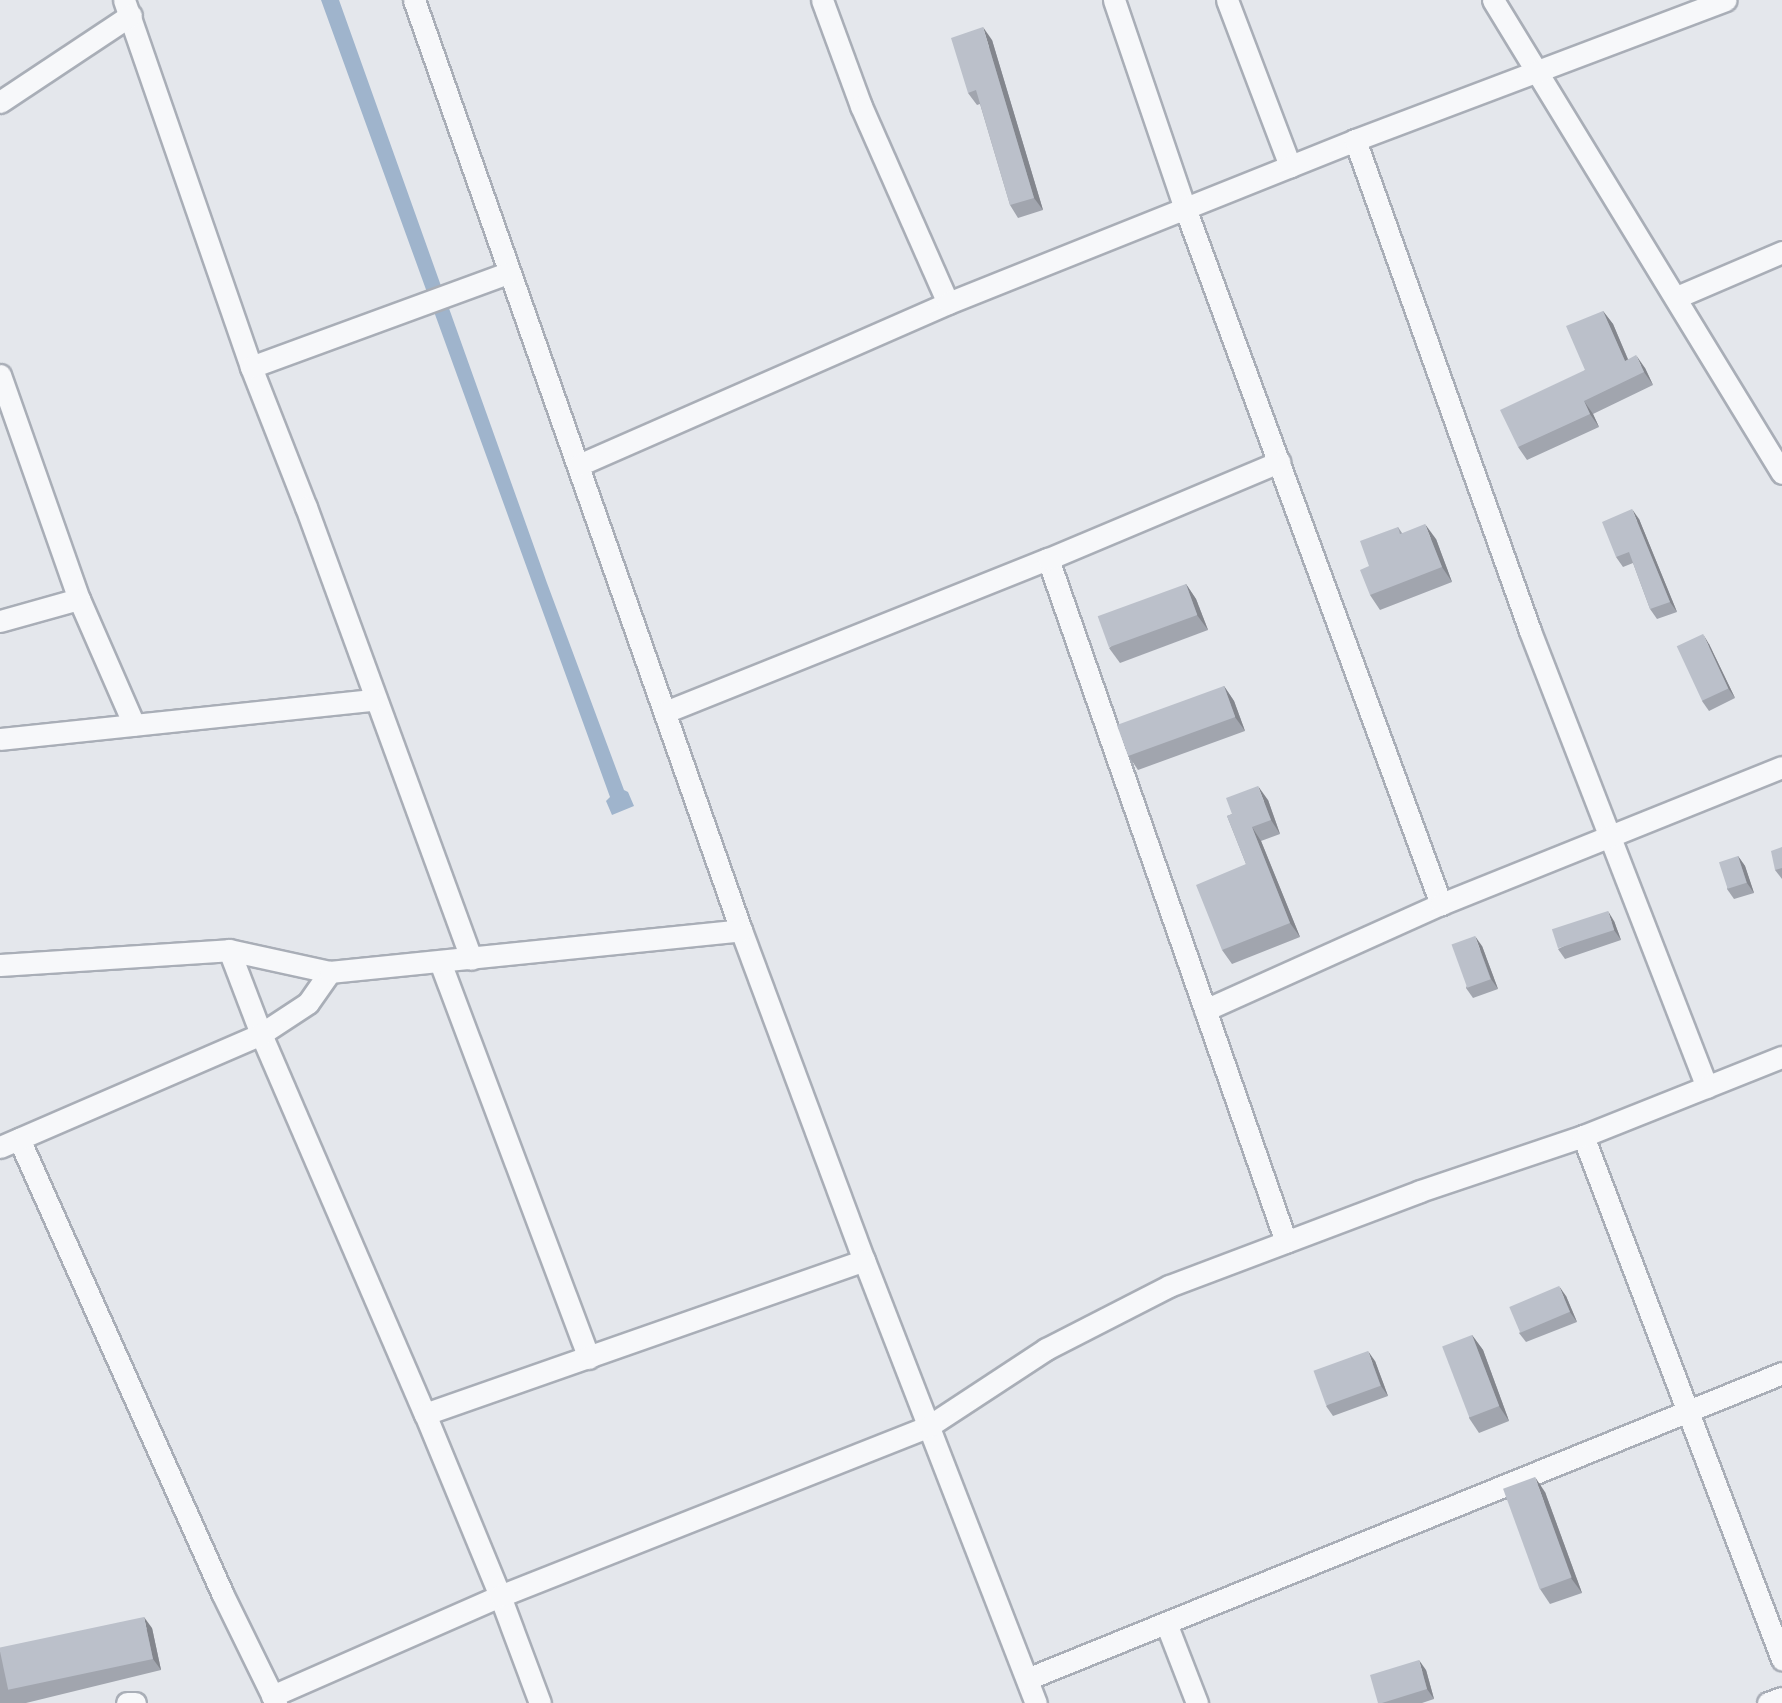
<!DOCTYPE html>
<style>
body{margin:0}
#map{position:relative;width:1782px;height:1703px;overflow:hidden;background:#e4e7ec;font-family:"Work Sans",sans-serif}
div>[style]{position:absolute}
.water>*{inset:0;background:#9fb4cc}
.roads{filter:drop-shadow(2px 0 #a9aeb7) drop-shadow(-2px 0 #a9aeb7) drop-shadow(0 2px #a9aeb7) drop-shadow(0 -2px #a9aeb7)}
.minor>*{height:21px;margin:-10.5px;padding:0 10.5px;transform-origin:10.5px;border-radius:10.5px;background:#f7f8fa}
.wall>*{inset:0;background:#a1a5ae}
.shaded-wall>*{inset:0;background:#83868d}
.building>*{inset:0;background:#bbc0ca;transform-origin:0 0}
span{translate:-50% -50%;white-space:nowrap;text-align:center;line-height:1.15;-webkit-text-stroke:5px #f4f6f9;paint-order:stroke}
</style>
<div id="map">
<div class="water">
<i style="clip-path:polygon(321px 0,339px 0,547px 583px,624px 790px,628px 792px,634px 806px,612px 815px,606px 801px,610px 797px)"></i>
</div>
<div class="roads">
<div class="minor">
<i style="left:124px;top:0;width:388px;rotate:70.9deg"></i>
<i style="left:251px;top:367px;width:150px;rotate:68.6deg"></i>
<i style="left:306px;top:507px;width:481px;rotate:69.9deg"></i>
<i style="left:414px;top:0;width:986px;rotate:70.63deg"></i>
<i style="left:741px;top:930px;width:352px;rotate:69.6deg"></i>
<i style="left:864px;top:1260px;width:475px;rotate:68.8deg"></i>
<i style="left:822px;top:0;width:113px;rotate:69.8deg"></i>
<i style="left:861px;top:106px;width:215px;rotate:66.2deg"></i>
<i style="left:1114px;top:0;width:220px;rotate:71.2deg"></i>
<i style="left:1185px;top:208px;width:742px;rotate:69.81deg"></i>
<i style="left:1227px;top:0;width:178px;rotate:69.2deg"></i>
<i style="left:1493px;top:0;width:554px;rotate:58.58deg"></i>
<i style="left:0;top:102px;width:157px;rotate:-33.6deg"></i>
<i style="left:1355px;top:140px;width:521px;rotate:70.38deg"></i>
<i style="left:1530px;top:631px;width:489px;rotate:68.8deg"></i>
<i style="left:1677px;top:297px;width:114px;rotate:-23.2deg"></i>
<i style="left:251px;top:367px;width:274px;rotate:-20.1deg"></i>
<i style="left:0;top:375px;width:238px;rotate:70.6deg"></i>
<i style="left:79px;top:599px;width:137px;rotate:66.4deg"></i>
<i style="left:579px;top:465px;width:403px;rotate:-23.7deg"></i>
<i style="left:948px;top:303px;width:438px;rotate:-21.8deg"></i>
<i style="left:1355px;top:140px;width:396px;rotate:-20.7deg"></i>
<i style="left:1048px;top:559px;width:723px;rotate:70.79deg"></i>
<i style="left:0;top:621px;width:82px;rotate:-15.6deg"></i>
<i style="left:665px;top:712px;width:412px;rotate:-21.8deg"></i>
<i style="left:1048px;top:559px;width:251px;rotate:-22.8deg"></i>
<i style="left:0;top:739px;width:376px;rotate:-6deg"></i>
<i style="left:229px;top:950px;width:90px;rotate:69.1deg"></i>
<i style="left:261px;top:1034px;width:414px;rotate:66.7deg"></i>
<i style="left:425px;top:1414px;width:197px;rotate:67.6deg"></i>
<i style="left:500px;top:1596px;width:114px;rotate:69.5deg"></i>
<i style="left:440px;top:962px;width:423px;rotate:69.4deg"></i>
<i style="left:0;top:965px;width:229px;rotate:-3.7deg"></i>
<i style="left:229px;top:950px;width:103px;rotate:12.3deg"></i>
<i style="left:1205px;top:1010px;width:259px;rotate:-24.2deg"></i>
<i style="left:1441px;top:904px;width:367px;rotate:-21.9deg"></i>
<i style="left:1583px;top:1136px;width:560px;rotate:69.17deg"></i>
<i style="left:19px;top:1139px;width:497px;rotate:65.9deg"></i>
<i style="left:222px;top:1593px;width:123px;rotate:63.9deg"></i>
<i style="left:0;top:1147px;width:284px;rotate:-23.4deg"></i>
<i style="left:261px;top:1034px;width:56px;rotate:-33.4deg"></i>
<i style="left:308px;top:1003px;width:38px;rotate:-55deg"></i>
<i style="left:330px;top:972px;width:413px;rotate:-5.8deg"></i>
<i style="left:425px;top:1414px;width:465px;rotate:-19.3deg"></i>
<i style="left:1166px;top:1623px;width:86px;rotate:68.8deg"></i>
<i style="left:1027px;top:1679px;width:815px;rotate:-22.06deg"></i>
<i style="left:272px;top:1696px;width:249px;rotate:-23.7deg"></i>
<i style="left:500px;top:1596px;width:461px;rotate:-21.6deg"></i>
<i style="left:929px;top:1426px;width:140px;rotate:-33.3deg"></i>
<i style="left:1046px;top:1349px;width:138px;rotate:-27.1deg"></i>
<i style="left:1169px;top:1286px;width:268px;rotate:-20.7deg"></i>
<i style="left:1420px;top:1191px;width:172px;rotate:-18.6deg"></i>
<i style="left:1583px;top:1136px;width:214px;rotate:-21.7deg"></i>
<i style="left:127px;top:1703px;width:8px"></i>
<i style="left:1768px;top:1703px;width:15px;rotate:-20deg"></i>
</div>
</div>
<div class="wall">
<i style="clip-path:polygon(992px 40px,1043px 210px,1018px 218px,1010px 205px,980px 104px,977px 105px,968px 93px)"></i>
<i style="clip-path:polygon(1603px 311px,1613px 324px,1628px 359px,1645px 368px,1653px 385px,1593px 414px,1599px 427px,1527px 460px,1518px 447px,1585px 370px)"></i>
<i style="clip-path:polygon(1639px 519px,1677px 612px,1657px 619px,1650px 609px,1633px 563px,1623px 567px,1616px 557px)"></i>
<i style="clip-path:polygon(1398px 527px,1402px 533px,1436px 539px,1452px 582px,1380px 610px,1370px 595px,1369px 566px)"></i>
<i style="clip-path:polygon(1186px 584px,1196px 599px,1208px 630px,1120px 663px,1109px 648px)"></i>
<i style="clip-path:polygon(1709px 644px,1735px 698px,1709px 711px,1702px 701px)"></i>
<i style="clip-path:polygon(1224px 686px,1234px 701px,1245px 731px,1138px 770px,1128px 755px)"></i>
<i style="clip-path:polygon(1268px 800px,1280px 834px,1261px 841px,1300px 937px,1232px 964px,1222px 950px,1246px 864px,1227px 816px)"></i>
<i style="clip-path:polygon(1782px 847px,1782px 879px,1775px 870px)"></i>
<i style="clip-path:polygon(1738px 856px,1745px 866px,1754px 893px,1734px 899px,1727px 889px)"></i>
<i style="clip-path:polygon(1614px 921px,1621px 940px,1565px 959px,1558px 949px)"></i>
<i style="clip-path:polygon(1482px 946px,1498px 989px,1473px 998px,1466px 988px)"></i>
<i style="clip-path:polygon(1566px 1296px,1577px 1322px,1526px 1342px,1519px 1333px)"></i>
<i style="clip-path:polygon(1472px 1335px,1483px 1350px,1509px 1421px,1479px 1433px,1469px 1418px)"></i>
<i style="clip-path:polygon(1375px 1361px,1388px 1396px,1333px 1416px,1326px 1406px)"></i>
<i style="clip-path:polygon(1545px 1492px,1582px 1593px,1550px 1604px,1540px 1589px)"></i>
<i style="clip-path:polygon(152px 1628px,161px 1670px,26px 1703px,0 1703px,0 1651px)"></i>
<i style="clip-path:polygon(1426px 1670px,1434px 1699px,1422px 1703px,1378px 1703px)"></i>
</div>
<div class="shaded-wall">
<i style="clip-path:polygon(983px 27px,992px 40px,1043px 210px,1034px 198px)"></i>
<i style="clip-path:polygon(1603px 311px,1613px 324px,1634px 374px,1625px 361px)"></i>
<i style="clip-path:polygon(1636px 355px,1645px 368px,1653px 385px,1644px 372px)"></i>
<i style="clip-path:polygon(1584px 401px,1593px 414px,1599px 427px,1590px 414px)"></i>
<i style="clip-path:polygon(1632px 509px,1639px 519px,1677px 612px,1670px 602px)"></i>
<i style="clip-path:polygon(1425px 524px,1436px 539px,1452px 582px,1442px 567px)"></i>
<i style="clip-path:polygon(1186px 584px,1196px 599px,1208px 630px,1197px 615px)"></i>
<i style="clip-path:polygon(1703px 634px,1709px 644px,1735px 698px,1728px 688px)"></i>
<i style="clip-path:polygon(1224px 686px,1234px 701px,1245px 731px,1235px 717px)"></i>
<i style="clip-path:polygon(1258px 786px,1268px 800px,1280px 834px,1271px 820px)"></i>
<i style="clip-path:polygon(1252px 827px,1261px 841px,1300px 937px,1290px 923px)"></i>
<i style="clip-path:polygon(1738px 856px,1745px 866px,1754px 893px,1747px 883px)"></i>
<i style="clip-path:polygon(1608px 911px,1614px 921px,1621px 940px,1614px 930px)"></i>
<i style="clip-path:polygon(1475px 936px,1482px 946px,1498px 989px,1491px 979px)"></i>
<i style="clip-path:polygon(1559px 1286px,1566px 1296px,1577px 1322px,1570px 1312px)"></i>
<i style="clip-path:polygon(1472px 1335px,1483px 1350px,1509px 1421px,1499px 1406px)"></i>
<i style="clip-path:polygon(1368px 1351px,1375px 1361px,1388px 1396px,1381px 1386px)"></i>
<i style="clip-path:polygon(1535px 1477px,1545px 1492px,1582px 1593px,1571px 1578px)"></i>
<i style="clip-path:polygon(144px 1617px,152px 1628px,161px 1670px,153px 1659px)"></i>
<i style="clip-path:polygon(1419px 1660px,1426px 1670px,1434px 1699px,1427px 1689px)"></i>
</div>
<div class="building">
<i style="clip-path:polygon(983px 27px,1034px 198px,1010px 205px,976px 90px,968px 93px,951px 38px)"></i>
<i style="clip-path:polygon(1603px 311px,1625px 361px,1636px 355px,1644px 372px,1584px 401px,1590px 414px,1518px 447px,1500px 410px,1585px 370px,1566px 326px)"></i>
<i style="clip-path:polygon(1632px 509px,1670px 602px,1650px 609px,1629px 552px,1616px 557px,1602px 522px)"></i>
<i style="clip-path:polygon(1425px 524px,1442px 567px,1370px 595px,1360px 570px,1369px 566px,1360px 541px,1398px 527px,1400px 534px)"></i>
<i style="left:1186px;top:584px;width:33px;height:94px;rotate:70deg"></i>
<i style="left:1703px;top:634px;width:60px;height:29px;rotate:65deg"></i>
<i style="left:1224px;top:686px;width:33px;height:114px;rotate:70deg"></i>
<i style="clip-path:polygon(1258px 786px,1271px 820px,1252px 827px,1290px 923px,1222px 950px,1196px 885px,1246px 864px,1227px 816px,1232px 814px,1226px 798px)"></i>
<i style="clip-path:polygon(1782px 847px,1782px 868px,1775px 870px,1771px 851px)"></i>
<i style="left:1738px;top:856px;width:28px;height:20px;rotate:72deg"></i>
<i style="left:1608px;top:911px;width:20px;height:59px;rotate:72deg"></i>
<i style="left:1475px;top:936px;width:46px;height:25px;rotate:70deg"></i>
<i style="left:1559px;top:1286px;width:28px;height:54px;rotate:67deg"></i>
<i style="left:1472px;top:1335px;width:76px;height:32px;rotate:69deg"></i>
<i style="left:1368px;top:1351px;width:37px;height:58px;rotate:70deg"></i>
<i style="left:1535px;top:1477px;width:107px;height:34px;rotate:70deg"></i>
<i style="left:144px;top:1617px;width:43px;height:148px;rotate:78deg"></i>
<i style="clip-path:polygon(1419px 1660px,1427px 1689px,1382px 1703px,1378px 1703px,1370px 1675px)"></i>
</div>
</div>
